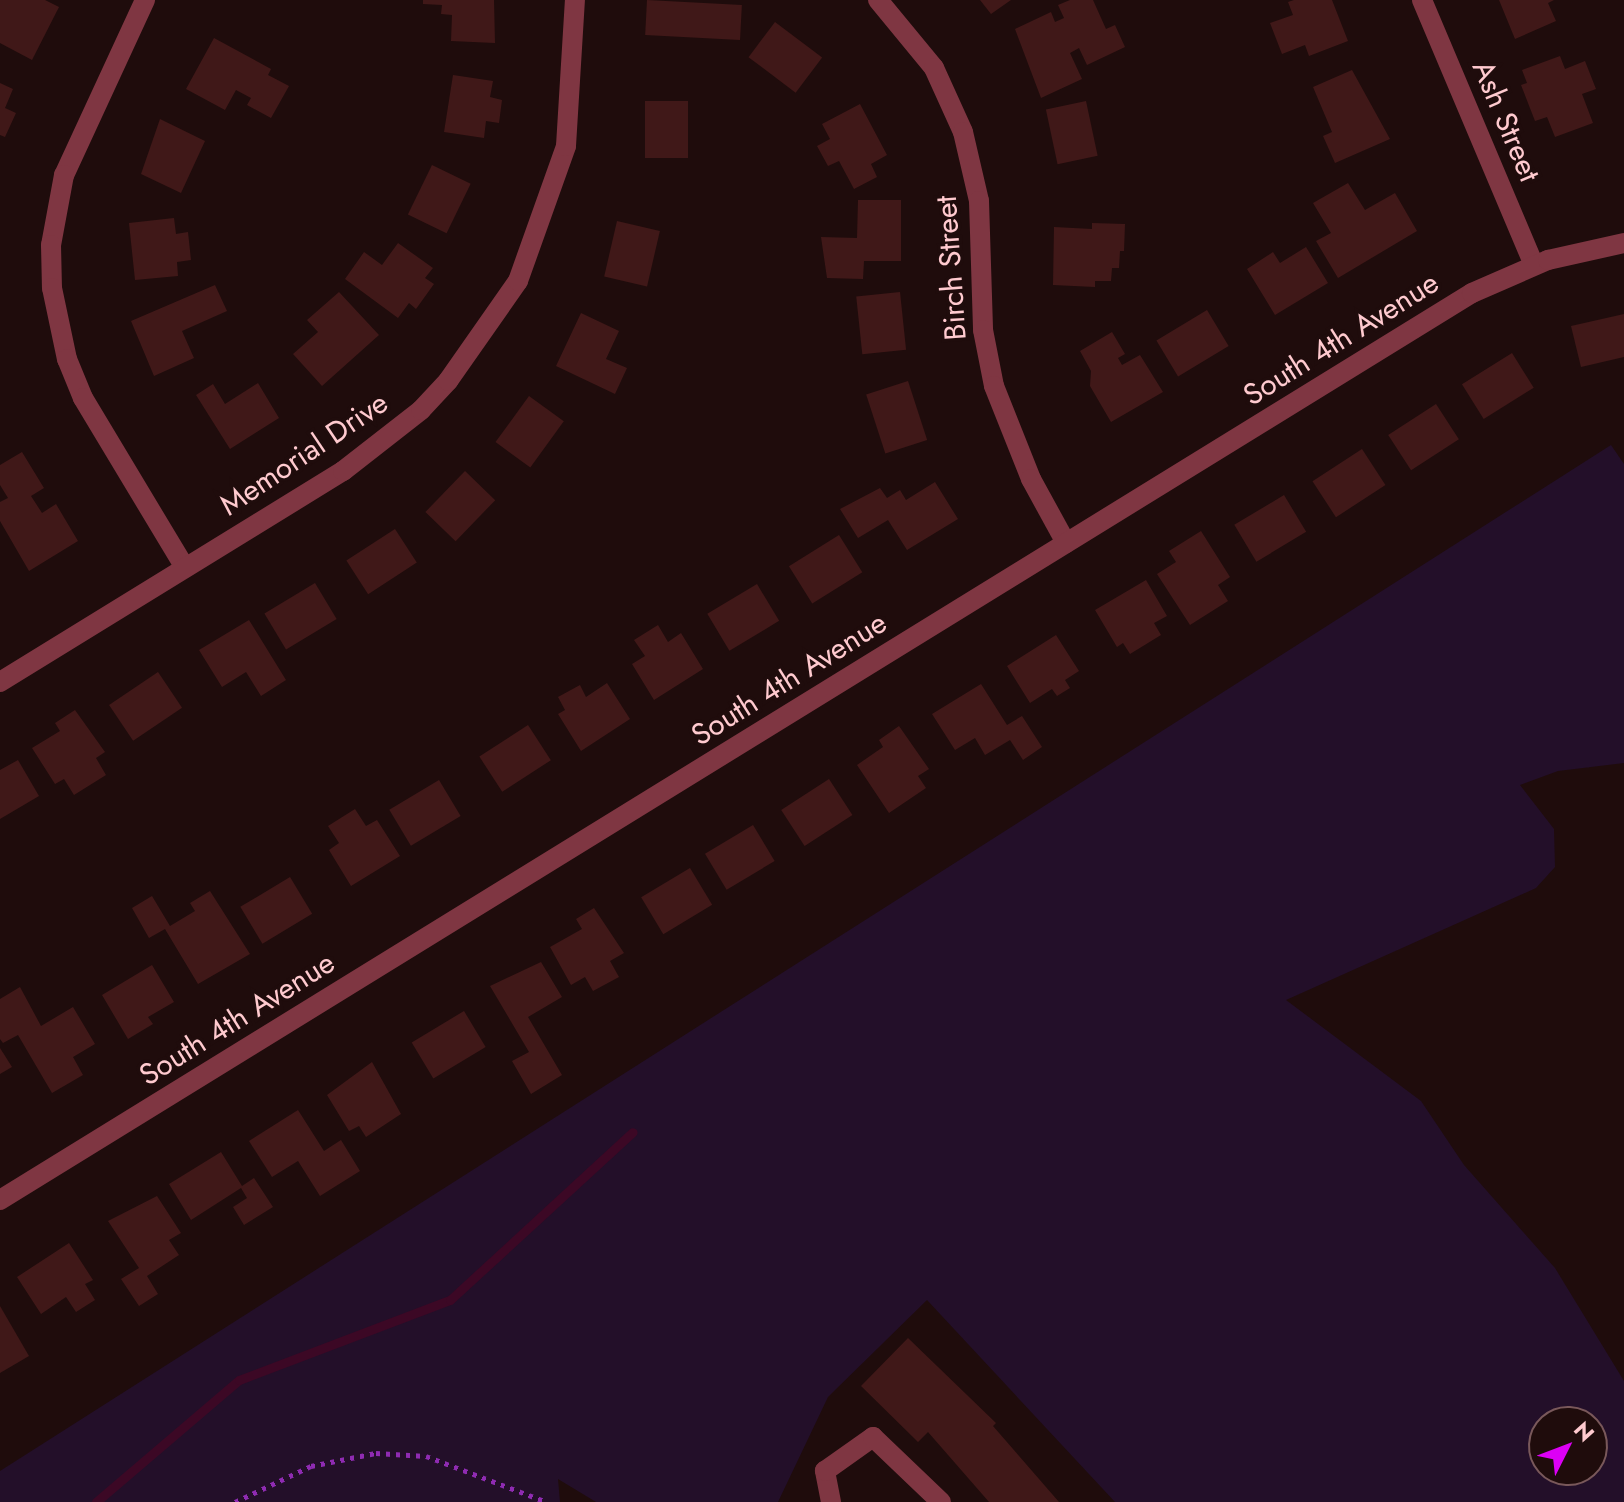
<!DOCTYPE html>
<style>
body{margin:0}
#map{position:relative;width:1624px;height:1502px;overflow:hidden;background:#1f0c0c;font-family:Jost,sans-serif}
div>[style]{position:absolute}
.green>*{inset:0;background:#230f29}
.stream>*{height:9px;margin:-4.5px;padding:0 4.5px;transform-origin:4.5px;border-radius:4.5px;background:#3c0825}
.building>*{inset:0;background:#401818;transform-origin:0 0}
.path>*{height:5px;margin-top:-2.5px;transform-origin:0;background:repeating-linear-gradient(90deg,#8f2bb2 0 4px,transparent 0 10px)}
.minor>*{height:20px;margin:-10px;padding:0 10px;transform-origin:10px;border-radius:10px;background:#7f3642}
span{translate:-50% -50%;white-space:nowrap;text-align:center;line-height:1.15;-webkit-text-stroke:7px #1f0c0c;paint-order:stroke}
.street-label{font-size:30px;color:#ffcacf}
.north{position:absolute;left:1528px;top:1406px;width:80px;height:80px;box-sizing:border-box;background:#1f0c0c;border:2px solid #79585a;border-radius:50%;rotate:48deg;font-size:22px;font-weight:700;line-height:32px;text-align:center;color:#ffcacf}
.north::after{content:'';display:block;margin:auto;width:28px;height:36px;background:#dc00f5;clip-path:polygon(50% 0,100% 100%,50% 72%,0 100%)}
</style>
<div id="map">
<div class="green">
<i style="clip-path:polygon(evenodd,1611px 445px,1624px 464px,1624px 763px,1558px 771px,1520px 785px,1554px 829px,1555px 867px,1536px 888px,1286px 1000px,1421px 1101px,1464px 1165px,1555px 1268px,1624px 1381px,1624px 1502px,1115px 1502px,927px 1300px,828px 1397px,778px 1502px,596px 1502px,558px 1479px,560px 1502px,0 1502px,0 1471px,1611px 445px,1544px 1422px,1592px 1422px,1592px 1470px,1544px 1470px,1544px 1422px)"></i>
</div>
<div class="stream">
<i style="left:96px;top:1502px;width:188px;rotate:-40.5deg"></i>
<i style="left:239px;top:1380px;width:226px;rotate:-20.8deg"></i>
<i style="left:450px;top:1300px;width:248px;rotate:-42.6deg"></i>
</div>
<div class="building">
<i style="clip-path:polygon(0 0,45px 0,59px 7px,32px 60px,0 43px)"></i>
<i style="clip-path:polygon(423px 0,494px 0,495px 43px,451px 41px,452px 15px,441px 14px,442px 5px,423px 4px)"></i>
<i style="left:647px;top:0;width:95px;height:35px;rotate:3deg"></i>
<i style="clip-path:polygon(980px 0,1011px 0,991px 14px)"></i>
<i style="clip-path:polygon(1070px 0,1093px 0,1106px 29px,1115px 25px,1125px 47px,1087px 65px,1079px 48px,1070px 53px,1082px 79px,1041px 98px,1015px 29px,1051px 12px,1055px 22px,1064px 18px,1058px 5px)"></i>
<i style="clip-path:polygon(1294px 0,1332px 0,1348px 41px,1309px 56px,1305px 45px,1282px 54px,1270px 23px,1293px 15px,1288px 2px)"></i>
<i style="clip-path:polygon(1499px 0,1554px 0,1548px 3px,1556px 21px,1515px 39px)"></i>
<i style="left:775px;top:22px;width:59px;height:44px;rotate:37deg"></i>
<i style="clip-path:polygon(214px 38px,271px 69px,268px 75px,289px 86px,271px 118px,247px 105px,251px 98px,236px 90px,225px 110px,186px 89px)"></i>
<i style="clip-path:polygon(1560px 56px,1565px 69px,1585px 61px,1596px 89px,1582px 94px,1593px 123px,1555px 137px,1547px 117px,1535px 121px,1521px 85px,1527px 83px,1522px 70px)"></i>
<i style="clip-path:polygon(1352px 70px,1390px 139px,1335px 163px,1323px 136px,1332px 132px,1313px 87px)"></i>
<i style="clip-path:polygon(453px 75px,493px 81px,490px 97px,502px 100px,499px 123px,486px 121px,484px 138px,444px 132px)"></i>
<i style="clip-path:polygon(0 83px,13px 89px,5px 108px,16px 113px,5px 137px,0 135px)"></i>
<i style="left:645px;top:101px;width:43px;height:57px"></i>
<i style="left:1086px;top:101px;width:56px;height:41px;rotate:78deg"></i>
<i style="clip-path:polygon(860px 104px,887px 155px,871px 164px,877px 177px,854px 189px,839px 161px,828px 166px,817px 146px,830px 139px,822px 124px)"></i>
<i style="clip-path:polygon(160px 119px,205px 141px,181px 193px,141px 174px)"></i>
<i style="left:432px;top:165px;width:43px;height:55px;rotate:26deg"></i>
<i style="clip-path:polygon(1348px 183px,1365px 210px,1395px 193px,1417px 231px,1338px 278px,1316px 241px,1331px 233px,1313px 203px)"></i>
<i style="clip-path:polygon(858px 200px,901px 200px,901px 261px,864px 261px,863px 279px,827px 278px,821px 237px,857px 238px)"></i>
<i style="clip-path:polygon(174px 218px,176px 234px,188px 232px,191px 260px,177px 262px,178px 276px,135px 280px,129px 223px)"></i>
<i style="left:617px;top:221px;width:44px;height:57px;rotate:13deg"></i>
<i style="clip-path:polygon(1092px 223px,1125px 224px,1124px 251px,1120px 251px,1119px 268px,1112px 268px,1111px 281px,1095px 281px,1095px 287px,1053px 285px,1054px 227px,1092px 229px)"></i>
<i style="clip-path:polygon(398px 243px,433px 268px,425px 278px,434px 284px,416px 309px,409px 303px,398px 318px,345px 279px,364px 252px,382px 265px)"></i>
<i style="clip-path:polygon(1306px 247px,1328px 283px,1275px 315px,1247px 269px,1273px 252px,1280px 263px)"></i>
<i style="clip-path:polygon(215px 285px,227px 311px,182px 331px,194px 358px,154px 376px,131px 321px)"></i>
<i style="clip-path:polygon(339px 292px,379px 335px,322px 386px,293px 354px,318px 332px,307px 320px)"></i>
<i style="left:900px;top:292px;width:58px;height:44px;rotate:84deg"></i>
<i style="left:1207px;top:310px;width:42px;height:59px;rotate:59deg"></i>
<i style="clip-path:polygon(581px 313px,619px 331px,606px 359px,627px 368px,615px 394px,556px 366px)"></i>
<i style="clip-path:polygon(1624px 314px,1624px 357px,1581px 367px,1571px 326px)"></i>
<i style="clip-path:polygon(1112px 332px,1125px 354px,1118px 358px,1122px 365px,1140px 355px,1163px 392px,1111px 422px,1090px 386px,1091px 371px,1080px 351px)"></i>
<i style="left:1512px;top:353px;width:41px;height:59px;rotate:58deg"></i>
<i style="left:908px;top:381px;width:62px;height:44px;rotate:72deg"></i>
<i style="clip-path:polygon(258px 383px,279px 418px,230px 449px,196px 395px,213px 384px,225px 404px)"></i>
<i style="left:529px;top:396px;width:43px;height:57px;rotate:36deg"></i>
<i style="left:1436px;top:404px;width:42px;height:57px;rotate:57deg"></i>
<i style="left:1362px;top:449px;width:43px;height:59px;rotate:57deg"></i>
<i style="clip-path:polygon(22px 452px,44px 488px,31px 496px,42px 513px,56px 504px,78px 541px,29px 571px,0 521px,0 502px,8px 498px,0 485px,0 465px)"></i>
<i style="left:465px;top:471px;width:42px;height:57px;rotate:44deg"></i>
<i style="clip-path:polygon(935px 482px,958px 519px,907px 550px,888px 520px,858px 538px,840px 509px,880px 488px,887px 498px,900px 490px,906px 500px)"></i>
<i style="left:1284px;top:495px;width:43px;height:58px;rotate:59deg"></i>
<i style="left:395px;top:529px;width:40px;height:58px;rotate:57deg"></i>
<i style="clip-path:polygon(1201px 531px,1230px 577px,1218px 585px,1228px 601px,1190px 625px,1157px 574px,1176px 562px,1169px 551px)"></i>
<i style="left:839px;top:535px;width:44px;height:59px;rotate:58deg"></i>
<i style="clip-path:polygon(1146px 580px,1167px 616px,1154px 623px,1161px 635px,1130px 654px,1123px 643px,1117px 647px,1095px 610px)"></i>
<i style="left:315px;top:583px;width:42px;height:59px;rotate:59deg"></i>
<i style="left:757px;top:584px;width:43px;height:58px;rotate:59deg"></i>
<i style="clip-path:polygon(249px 620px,286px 680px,261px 696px,246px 672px,222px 687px,199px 650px)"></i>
<i style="clip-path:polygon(658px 625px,668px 642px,681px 633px,703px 669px,654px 700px,632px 664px,645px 656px,634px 640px)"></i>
<i style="clip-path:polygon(1056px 635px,1079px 671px,1065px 680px,1070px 688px,1057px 696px,1052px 689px,1030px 703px,1007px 666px)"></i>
<i style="left:158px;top:672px;width:43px;height:59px;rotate:56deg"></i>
<i style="clip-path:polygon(607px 683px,630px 719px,581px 751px,558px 714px,565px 710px,558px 697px,580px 685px,586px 697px)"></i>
<i style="clip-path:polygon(981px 684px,1007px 725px,1022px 716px,1042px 747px,1023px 760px,1010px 740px,985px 755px,975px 738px,955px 750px,932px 714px)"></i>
<i style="clip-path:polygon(75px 710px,105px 752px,96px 758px,106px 775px,74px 795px,64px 779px,55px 784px,32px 748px,60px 731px,55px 723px)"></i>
<i style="left:528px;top:725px;width:42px;height:58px;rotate:57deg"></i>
<i style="clip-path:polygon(899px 726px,929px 769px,918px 776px,926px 788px,889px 813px,857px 765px,883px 747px,879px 740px)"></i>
<i style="clip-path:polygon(18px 760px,39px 796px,0 819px,0 770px)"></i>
<i style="left:829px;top:779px;width:43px;height:57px;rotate:57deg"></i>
<i style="left:439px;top:780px;width:42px;height:58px;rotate:59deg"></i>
<i style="clip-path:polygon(355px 809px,366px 826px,377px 820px,400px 856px,351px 886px,329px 850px,339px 843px,328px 826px)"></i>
<i style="left:753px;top:825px;width:42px;height:56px;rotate:59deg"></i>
<i style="left:690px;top:868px;width:43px;height:57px;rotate:59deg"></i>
<i style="left:290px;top:877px;width:43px;height:58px;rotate:59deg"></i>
<i style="clip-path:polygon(210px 891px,250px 954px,198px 984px,165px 929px,149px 938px,132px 908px,152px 896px,170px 926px,195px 911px,190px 903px)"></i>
<i style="clip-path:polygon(594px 908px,624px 953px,610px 961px,619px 977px,593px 991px,585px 977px,571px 985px,550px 947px,582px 929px,576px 919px)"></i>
<i style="clip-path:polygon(541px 962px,562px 997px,528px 1017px,562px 1075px,531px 1094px,512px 1061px,529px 1052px,490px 986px)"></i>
<i style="clip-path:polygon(152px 965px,174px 1002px,148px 1017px,153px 1024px,128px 1039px,102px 995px)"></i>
<i style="clip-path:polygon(20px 987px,41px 1026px,73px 1007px,95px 1044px,73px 1057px,83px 1075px,52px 1093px,18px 1035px,3px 1043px,0 1039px,0 999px)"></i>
<i style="left:464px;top:1011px;width:42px;height:61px;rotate:59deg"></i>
<i style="clip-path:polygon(0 1048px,12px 1067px,0 1074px)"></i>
<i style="clip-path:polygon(372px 1062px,401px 1114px,366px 1137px,359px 1126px,349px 1131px,327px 1095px)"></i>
<i style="clip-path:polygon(298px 1110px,324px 1151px,341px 1140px,360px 1171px,320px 1196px,298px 1161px,272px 1177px,249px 1141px)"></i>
<i style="clip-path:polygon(221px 1152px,242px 1186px,254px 1178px,273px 1207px,244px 1225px,233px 1207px,247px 1198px,241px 1188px,191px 1220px,169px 1184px)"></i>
<i style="clip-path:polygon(157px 1196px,181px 1233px,169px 1240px,179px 1255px,147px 1276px,158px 1294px,139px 1306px,121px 1279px,139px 1268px,108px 1221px)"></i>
<i style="clip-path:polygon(69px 1243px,93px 1280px,85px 1284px,95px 1300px,76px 1312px,66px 1297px,41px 1314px,17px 1277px)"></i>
<i style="clip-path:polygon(0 1306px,29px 1356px,0 1373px)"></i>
<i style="clip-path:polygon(908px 1338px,996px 1423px,993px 1426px,1059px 1502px,989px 1502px,928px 1432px,918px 1442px,861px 1386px)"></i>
</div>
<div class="path">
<i style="left:235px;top:1502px;width:84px;rotate:-25.3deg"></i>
<i style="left:311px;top:1466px;width:66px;rotate:-11.3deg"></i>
<i style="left:376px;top:1453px;width:50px;rotate:3.4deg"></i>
<i style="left:426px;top:1456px;width:129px;rotate:20.8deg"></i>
</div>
<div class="minor">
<i style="left:145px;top:0;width:193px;rotate:114.8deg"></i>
<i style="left:64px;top:175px;width:71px;rotate:100.5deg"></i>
<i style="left:51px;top:245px;width:43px;rotate:88.7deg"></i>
<i style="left:52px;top:288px;width:73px;rotate:78.1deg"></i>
<i style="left:67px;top:359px;width:42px;rotate:67.7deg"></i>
<i style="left:83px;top:398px;width:198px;rotate:59deg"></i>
<i style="left:878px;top:0;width:88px;rotate:50.5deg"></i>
<i style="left:934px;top:68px;width:70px;rotate:65.6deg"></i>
<i style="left:963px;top:132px;width:71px;rotate:76.9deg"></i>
<i style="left:979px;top:201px;width:129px;rotate:88.2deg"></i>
<i style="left:983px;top:330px;width:57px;rotate:78.9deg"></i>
<i style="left:994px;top:386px;width:100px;rotate:68.3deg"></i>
<i style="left:1031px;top:479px;width:73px;rotate:61.3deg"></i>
<i style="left:1422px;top:0;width:288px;rotate:67.1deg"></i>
<i style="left:0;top:682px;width:403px;rotate:-31.6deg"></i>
<i style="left:343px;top:471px;width:99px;rotate:-38deg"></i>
<i style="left:421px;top:410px;width:40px;rotate:-47deg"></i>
<i style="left:448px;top:381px;width:122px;rotate:-55deg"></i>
<i style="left:518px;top:281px;width:143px;rotate:-70.4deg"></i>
<i style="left:566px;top:146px;width:146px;rotate:-86.5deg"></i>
<i style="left:0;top:1200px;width:1729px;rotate:-31.64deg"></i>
<i style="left:1472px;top:293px;width:83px;rotate:-23.5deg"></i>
<i style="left:1548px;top:260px;width:78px;rotate:-12.6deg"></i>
<i style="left:831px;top:1502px;width:32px;rotate:-101deg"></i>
<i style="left:825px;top:1471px;width:59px;rotate:-35.3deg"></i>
<i style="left:873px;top:1437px;width:94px;rotate:43.7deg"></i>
</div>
<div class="street-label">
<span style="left:1506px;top:121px;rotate:67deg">Ash Street</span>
<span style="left:951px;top:268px;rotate:-94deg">Birch Street</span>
<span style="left:1341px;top:339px;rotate:-32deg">South 4th Avenue</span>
<span style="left:304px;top:454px;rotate:-34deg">Memorial Drive</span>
<span style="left:789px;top:679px;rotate:-32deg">South 4th Avenue</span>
<span style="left:237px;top:1019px;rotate:-32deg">South 4th Avenue</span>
</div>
<div class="north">N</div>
</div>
